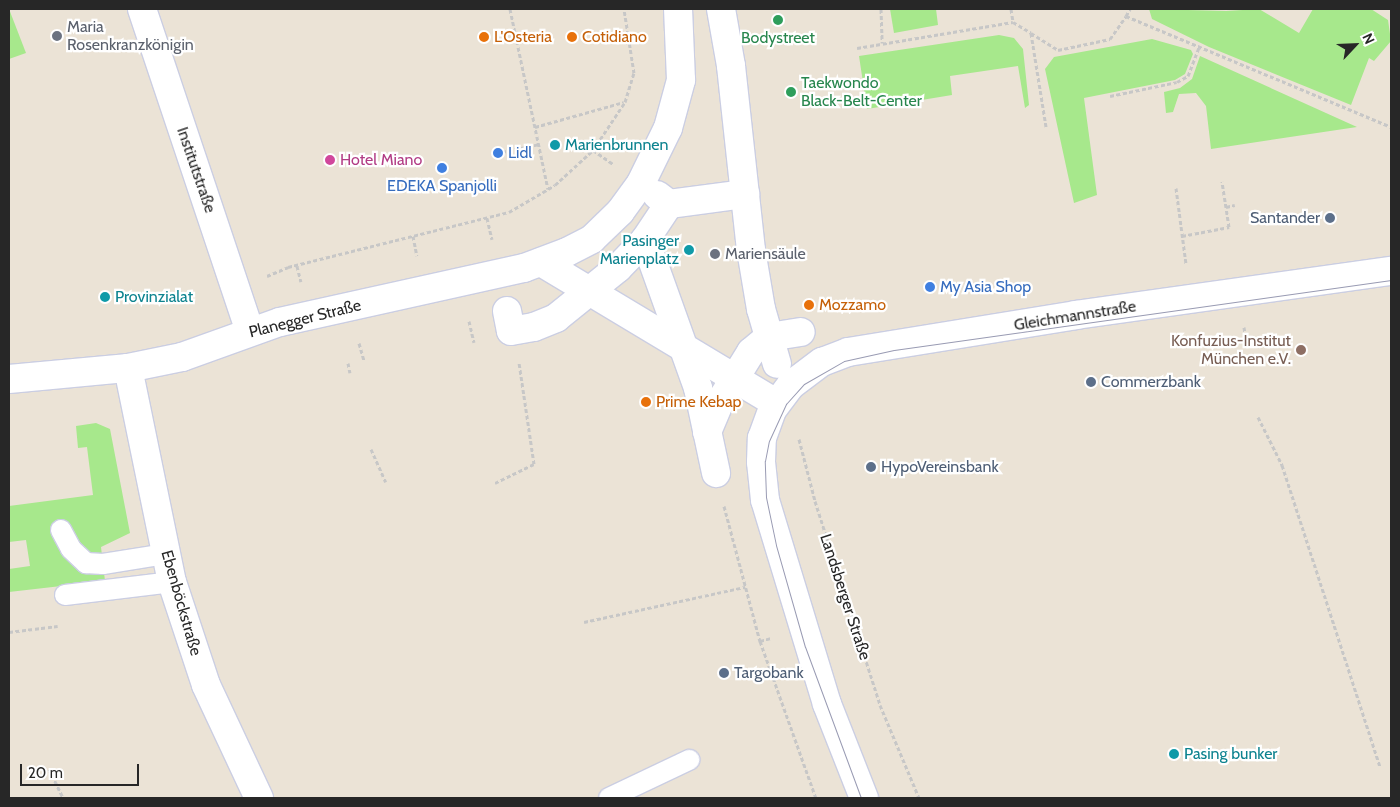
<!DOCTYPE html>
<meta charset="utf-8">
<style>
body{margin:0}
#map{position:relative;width:1400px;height:807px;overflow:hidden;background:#ebe3d6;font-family:Cabin,sans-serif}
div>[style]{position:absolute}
.green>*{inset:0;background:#a7e88c}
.path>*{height:3px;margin-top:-1.5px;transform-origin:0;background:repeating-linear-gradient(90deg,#c7c7c7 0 4px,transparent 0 6.5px)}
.roads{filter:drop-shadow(1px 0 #cbcee2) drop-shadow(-1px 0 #cbcee2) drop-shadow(0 1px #cbcee2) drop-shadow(0 -1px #cbcee2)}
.lane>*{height:20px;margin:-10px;padding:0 10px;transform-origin:10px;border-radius:10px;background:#fff}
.street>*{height:28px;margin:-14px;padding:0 14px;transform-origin:14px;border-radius:14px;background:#fff}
.secondary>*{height:28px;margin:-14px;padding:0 14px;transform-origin:14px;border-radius:14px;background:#fff}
.tram>*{height:1px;margin:-0.5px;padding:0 0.5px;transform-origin:0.5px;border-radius:0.5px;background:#999bb3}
.dots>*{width:14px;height:14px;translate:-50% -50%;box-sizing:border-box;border:2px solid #fff;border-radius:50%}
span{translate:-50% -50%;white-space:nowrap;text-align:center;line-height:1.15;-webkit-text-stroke:4.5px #fff;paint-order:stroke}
.worship-label{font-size:16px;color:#5b616d}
.left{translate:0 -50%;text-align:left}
.food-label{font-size:16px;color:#c56008}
.leisure-label{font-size:16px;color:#27864d}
.culture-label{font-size:16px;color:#0d838f}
.right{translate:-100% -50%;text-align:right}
.shop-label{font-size:16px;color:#366cbe}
.hotel-label{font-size:16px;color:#b23c85}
.street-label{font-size:16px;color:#272727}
.service-label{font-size:16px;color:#4e5e75}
.education-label{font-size:16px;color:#785e54}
.frame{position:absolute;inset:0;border:10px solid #272727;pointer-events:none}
.north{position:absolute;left:1330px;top:20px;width:50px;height:50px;-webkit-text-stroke:4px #fff;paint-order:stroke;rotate:65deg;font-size:14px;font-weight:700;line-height:20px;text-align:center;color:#272727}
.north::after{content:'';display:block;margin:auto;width:18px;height:22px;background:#272727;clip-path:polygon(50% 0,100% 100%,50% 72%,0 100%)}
.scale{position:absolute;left:20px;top:764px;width:119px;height:22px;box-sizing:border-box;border:2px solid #272727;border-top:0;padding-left:6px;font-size:15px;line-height:18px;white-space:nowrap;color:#272727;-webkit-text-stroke:4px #fff;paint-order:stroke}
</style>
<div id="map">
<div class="green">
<i style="clip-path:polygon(9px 9px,26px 53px,9px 59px)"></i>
<i style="clip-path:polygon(890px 9px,936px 9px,938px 25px,894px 33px)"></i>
<i style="clip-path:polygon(1149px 9px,1226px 11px,1259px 9px,1299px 33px,1313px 9px,1371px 9px,1388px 20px,1391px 41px,1374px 61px,1369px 58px,1351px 105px,1209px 47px,1152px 19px)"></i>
<i style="clip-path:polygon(999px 35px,1014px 38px,1023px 49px,1029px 105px,1025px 108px,1018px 66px,950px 76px,952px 95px,867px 109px,859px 56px)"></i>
<i style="clip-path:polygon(1152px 39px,1191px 50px,1193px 54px,1185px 74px,1175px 80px,1084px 98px,1097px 195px,1074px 203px,1045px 69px,1054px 57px)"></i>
<i style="clip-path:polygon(1200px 56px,1357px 127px,1211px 149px,1206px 106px,1196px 93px,1179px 94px,1173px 112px,1166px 113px,1164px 92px,1180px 88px,1192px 79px)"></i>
<i style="clip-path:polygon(96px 423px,110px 429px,130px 533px,101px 547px,105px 581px,9px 592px,9px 569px,30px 566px,26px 540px,9px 542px,9px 506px,93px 495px,87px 447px,78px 448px,76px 426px)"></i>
</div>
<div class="path">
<i style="left:510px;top:9px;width:184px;rotate:78.1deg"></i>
<i style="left:881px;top:9px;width:34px;rotate:88deg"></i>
<i style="left:1011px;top:9px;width:13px;rotate:81deg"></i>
<i style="left:1013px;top:22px;width:21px;rotate:31deg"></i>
<i style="left:1031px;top:33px;width:95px;rotate:80.9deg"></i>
<i style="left:1126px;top:16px;width:8px;rotate:-60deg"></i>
<i style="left:1031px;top:33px;width:32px;rotate:32deg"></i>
<i style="left:1058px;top:50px;width:53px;rotate:-11.9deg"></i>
<i style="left:1110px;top:39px;width:28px;rotate:-55deg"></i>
<i style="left:1126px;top:16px;width:287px;rotate:22.7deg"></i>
<i style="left:857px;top:48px;width:158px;rotate:-9.5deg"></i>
<i style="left:1110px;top:96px;width:68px;rotate:-11.8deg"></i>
<i style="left:1177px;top:82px;width:13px;rotate:-29deg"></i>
<i style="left:1188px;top:76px;width:31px;rotate:-69deg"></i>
<i style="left:535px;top:127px;width:92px;rotate:-15.7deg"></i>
<i style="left:593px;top:150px;width:24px;rotate:35deg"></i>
<i style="left:502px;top:152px;width:38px;rotate:-12deg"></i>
<i style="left:1176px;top:188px;width:77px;rotate:82.5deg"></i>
<i style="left:1226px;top:207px;width:9px;rotate:-13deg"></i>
<i style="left:487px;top:218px;width:22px;rotate:77deg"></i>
<i style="left:413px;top:236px;width:20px;rotate:79deg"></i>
<i style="left:1182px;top:236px;width:48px;rotate:-10.8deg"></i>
<i style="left:1229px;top:227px;width:46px;rotate:-98.8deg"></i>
<i style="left:297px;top:266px;width:16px;rotate:76deg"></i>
<i style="left:267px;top:276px;width:23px;rotate:-23deg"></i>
<i style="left:288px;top:267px;width:228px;rotate:-14deg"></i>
<i style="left:509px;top:212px;width:53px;rotate:-30.4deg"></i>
<i style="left:555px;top:185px;width:52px;rotate:-42.6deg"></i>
<i style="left:593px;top:150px;width:58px;rotate:-56.3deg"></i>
<i style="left:625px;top:102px;width:30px;rotate:-73deg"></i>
<i style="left:634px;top:73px;width:65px;rotate:-98.9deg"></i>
<i style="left:469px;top:321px;width:22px;rotate:77deg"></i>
<i style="left:1244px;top:327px;width:15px;rotate:82deg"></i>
<i style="left:359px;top:343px;width:18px;rotate:74deg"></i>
<i style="left:348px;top:363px;width:10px;rotate:79deg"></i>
<i style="left:1258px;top:417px;width:54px;rotate:63.4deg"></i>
<i style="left:1282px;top:465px;width:318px;rotate:72deg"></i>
<i style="left:799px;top:439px;width:64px;rotate:75.5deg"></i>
<i style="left:815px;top:501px;width:214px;rotate:72.3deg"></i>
<i style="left:880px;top:705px;width:101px;rotate:67.2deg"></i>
<i style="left:371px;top:449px;width:36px;rotate:66deg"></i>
<i style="left:495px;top:483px;width:43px;rotate:-26deg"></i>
<i style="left:534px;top:464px;width:102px;rotate:-98.4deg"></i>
<i style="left:724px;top:506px;width:140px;rotate:75.1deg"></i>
<i style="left:760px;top:641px;width:167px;rotate:70.4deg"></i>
<i style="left:584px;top:622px;width:165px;rotate:-12.3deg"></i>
<i style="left:9px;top:632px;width:49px;rotate:-7deg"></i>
<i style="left:760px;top:641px;width:11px;rotate:-15deg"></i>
<i style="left:49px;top:769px;width:32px;rotate:64deg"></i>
</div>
<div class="roads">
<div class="lane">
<i style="left:61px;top:530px;width:21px;rotate:62deg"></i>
<i style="left:71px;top:549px;width:21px;rotate:43deg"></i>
<i style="left:86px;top:563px;width:17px;rotate:3deg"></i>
<i style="left:103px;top:564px;width:64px;rotate:-9deg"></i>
<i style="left:65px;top:595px;width:108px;rotate:-6.9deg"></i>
<i style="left:609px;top:798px;width:89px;rotate:-25.4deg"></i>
</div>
<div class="street">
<i style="left:142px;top:9px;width:340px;rotate:71.5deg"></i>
<i style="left:721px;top:9px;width:58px;rotate:80deg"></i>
<i style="left:731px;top:66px;width:185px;rotate:83.8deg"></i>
<i style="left:751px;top:250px;width:60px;rotate:80.4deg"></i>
<i style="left:761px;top:309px;width:57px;rotate:73.8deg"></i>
<i style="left:657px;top:195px;width:15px;rotate:37deg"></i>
<i style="left:669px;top:204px;width:77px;rotate:-7.5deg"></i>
<i style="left:669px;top:204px;width:43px;rotate:123.7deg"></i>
<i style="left:645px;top:240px;width:157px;rotate:70.3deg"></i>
<i style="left:698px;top:388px;width:87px;rotate:78deg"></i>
<i style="left:541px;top:262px;width:274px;rotate:31deg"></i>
<i style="left:507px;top:311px;width:20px;rotate:79deg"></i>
<i style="left:511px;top:331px;width:23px;rotate:-10deg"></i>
<i style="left:534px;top:327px;width:24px;rotate:-22deg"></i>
<i style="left:556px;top:318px;width:80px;rotate:-38.9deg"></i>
<i style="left:618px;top:268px;width:39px;rotate:-46deg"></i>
<i style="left:128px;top:368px;width:218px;rotate:78.4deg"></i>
<i style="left:172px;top:582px;width:108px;rotate:71.7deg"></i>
<i style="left:206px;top:685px;width:125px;rotate:64.9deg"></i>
<i style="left:707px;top:432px;width:33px;rotate:-67deg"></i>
<i style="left:720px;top:402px;width:59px;rotate:-58.2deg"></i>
<i style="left:751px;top:352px;width:23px;rotate:-40deg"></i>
<i style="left:769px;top:337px;width:32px;rotate:-9deg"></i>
<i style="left:864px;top:798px;width:101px;rotate:-111.5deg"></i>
<i style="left:827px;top:704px;width:213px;rotate:-106.9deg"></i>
<i style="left:765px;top:500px;width:38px;rotate:-96deg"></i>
<i style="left:761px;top:462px;width:24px;rotate:-88deg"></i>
<i style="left:762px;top:438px;width:30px;rotate:-70deg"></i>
<i style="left:772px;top:410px;width:31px;rotate:-53deg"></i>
<i style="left:791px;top:385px;width:39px;rotate:-37deg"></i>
<i style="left:822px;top:362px;width:28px;rotate:-21deg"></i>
<i style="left:848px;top:352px;width:231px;rotate:-9.2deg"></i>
<i style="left:1076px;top:315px;width:318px;rotate:-8deg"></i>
</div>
<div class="secondary">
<i style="left:9px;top:379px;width:120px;rotate:-5.3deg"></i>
<i style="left:128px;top:368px;width:55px;rotate:-11.5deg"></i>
<i style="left:182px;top:357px;width:104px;rotate:-19.7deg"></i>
<i style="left:280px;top:322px;width:250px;rotate:-12.5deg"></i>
<i style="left:524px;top:268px;width:46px;rotate:-20.4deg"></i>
<i style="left:567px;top:252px;width:28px;rotate:-27deg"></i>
<i style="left:592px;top:239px;width:39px;rotate:-44deg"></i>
<i style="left:620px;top:212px;width:36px;rotate:-54deg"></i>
<i style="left:641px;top:183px;width:61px;rotate:-63.9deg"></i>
<i style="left:668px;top:128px;width:50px;rotate:-74.8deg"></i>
<i style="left:681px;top:80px;width:71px;rotate:-92.4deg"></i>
</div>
</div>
<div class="tram">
<i style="left:861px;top:798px;width:161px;rotate:-110.3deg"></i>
<i style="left:805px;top:647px;width:106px;rotate:-105.9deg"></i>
<i style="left:776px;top:545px;width:49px;rotate:-101.8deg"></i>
<i style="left:766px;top:497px;width:36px;rotate:-92deg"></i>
<i style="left:765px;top:461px;width:20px;rotate:-79deg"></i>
<i style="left:769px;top:441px;width:41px;rotate:-65.3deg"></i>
<i style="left:786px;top:404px;width:27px;rotate:-48deg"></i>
<i style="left:804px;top:384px;width:46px;rotate:-29.9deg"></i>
<i style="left:844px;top:361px;width:51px;rotate:-12.4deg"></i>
<i style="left:894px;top:350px;width:502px;rotate:-8.02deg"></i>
</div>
<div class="dots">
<i style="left:778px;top:20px;background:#2e9e5b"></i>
<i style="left:57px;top:36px;background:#6b7280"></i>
<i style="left:484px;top:37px;background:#e8710a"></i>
<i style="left:572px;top:37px;background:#e8710a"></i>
<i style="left:791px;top:92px;background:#2e9e5b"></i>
<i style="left:555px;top:145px;background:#0f9aa8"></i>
<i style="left:498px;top:153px;background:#3f7fe0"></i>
<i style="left:330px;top:160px;background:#d1479c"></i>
<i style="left:442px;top:168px;background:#3f7fe0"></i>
<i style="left:1330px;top:218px;background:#5c6f8a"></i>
<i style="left:689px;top:250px;background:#0f9aa8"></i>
<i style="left:715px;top:254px;background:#6b7280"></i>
<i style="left:930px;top:287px;background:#3f7fe0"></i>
<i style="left:105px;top:297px;background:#0f9aa8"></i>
<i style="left:809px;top:305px;background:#e8710a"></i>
<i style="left:1301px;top:350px;background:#8d6e63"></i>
<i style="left:1091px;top:382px;background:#5c6f8a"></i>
<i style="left:646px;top:402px;background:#e8710a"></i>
<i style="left:871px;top:467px;background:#5c6f8a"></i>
<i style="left:724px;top:673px;background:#5c6f8a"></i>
<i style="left:1174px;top:754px;background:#0f9aa8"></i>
</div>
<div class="worship-label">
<span class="left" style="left:67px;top:36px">Maria<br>Rosenkranzkönigin</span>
<span class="left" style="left:725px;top:254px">Mariensäule</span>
</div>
<div class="food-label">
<span class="left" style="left:494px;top:37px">L'Osteria</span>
<span class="left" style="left:582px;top:37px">Cotidiano</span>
<span class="left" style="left:819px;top:305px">Mozzamo</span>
<span class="left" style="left:656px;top:402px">Prime Kebap</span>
</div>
<div class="leisure-label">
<span style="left:778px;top:38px">Bodystreet</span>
<span class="left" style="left:801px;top:92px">Taekwondo<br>Black-Belt-Center</span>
</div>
<div class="culture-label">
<span class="left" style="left:565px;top:145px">Marienbrunnen</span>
<span class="right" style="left:679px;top:250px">Pasinger<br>Marienplatz</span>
<span class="left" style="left:115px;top:297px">Provinzialat</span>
<span class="left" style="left:1184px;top:754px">Pasing bunker</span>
</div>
<div class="shop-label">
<span class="left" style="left:508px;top:153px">Lidl</span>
<span style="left:442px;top:186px">EDEKA Spanjolli</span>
<span class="left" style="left:940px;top:287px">My Asia Shop</span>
</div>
<div class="hotel-label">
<span class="left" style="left:340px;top:160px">Hotel Miano</span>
</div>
<div class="street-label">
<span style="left:196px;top:170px;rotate:71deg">Institutstraße</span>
<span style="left:1075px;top:316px;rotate:-9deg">Gleichmannstraße</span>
<span style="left:305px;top:319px;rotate:-14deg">Planegger Straße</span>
<span style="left:845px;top:597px;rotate:72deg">Landsberger Straße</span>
<span style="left:181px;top:603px;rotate:74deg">Ebenböckstraße</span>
</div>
<div class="service-label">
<span class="right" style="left:1320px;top:218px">Santander</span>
<span class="left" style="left:1101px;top:382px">Commerzbank</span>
<span class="left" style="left:881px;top:467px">HypoVereinsbank</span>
<span class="left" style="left:734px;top:673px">Targobank</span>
</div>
<div class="education-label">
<span class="right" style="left:1291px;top:350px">Konfuzius-Institut<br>München e.V.</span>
</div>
<div class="frame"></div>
<div class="north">N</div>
<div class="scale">20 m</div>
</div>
